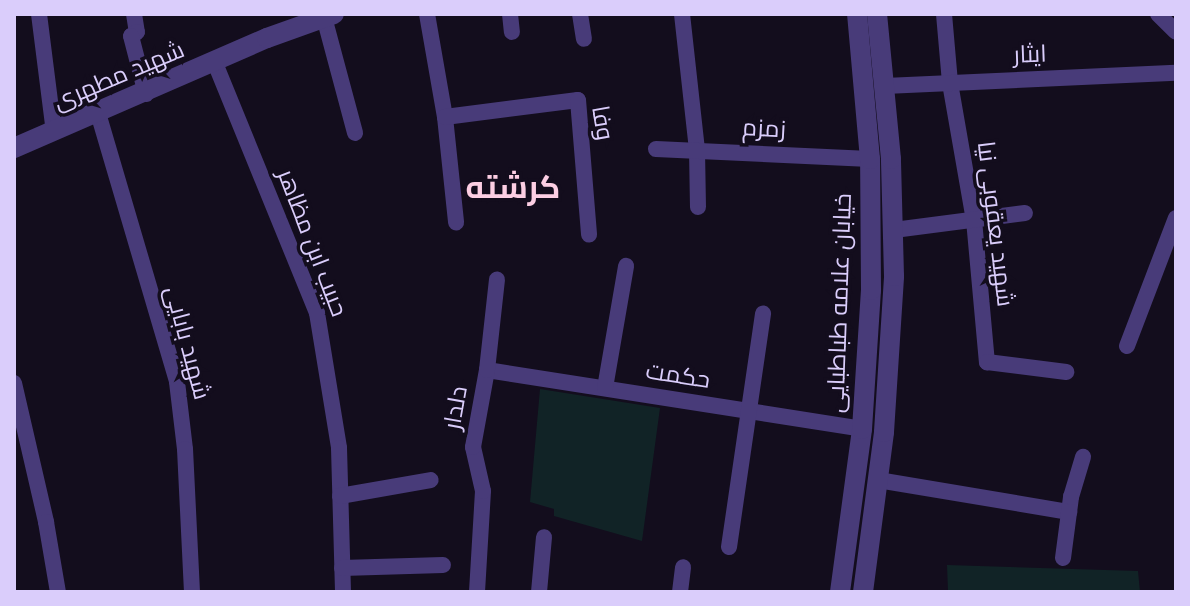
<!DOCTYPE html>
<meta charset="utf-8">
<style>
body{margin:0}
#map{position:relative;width:1190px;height:606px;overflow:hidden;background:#130d1d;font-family:Roboto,Cairo,sans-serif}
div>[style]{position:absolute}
.green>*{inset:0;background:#112326}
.minor>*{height:16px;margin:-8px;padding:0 8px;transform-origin:8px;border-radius:8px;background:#483b79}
.tertiary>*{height:20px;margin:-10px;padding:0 10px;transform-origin:10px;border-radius:10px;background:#483b79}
span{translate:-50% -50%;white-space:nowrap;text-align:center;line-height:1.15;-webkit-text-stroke:7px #130d1d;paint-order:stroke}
.street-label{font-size:24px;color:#dacdfb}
.district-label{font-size:32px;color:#fccee3;font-weight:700}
.frame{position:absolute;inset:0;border:16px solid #dacdfb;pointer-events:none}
</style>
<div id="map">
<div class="green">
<i style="clip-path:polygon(540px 389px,660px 408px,642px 541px,554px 516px,554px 509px,530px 502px)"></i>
<i style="clip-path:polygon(947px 565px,1138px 571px,1140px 592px,901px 592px,948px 591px)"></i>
</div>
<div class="minor">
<i style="left:39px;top:14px;width:119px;rotate:82.8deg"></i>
<i style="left:134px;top:14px;width:18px;rotate:81deg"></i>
<i style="left:137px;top:32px;width:7px;rotate:146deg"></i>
<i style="left:131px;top:36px;width:60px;rotate:75.5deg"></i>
<i style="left:427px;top:14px;width:105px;rotate:80.1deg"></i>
<i style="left:445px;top:117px;width:106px;rotate:84deg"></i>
<i style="left:510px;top:14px;width:18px;rotate:84deg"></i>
<i style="left:580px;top:14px;width:25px;rotate:81deg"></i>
<i style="left:682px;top:14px;width:137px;rotate:83.7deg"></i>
<i style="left:697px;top:150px;width:57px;rotate:89deg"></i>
<i style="left:944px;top:14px;width:69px;rotate:85deg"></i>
<i style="left:950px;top:83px;width:139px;rotate:80.1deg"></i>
<i style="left:974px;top:220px;width:143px;rotate:84.8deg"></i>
<i style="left:987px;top:362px;width:80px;rotate:7.2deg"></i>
<i style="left:1158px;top:14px;width:25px;rotate:45deg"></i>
<i style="left:324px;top:17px;width:120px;rotate:75deg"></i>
<i style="left:215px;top:63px;width:270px;rotate:67.8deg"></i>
<i style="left:317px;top:313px;width:137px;rotate:80.7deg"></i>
<i style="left:339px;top:448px;width:144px;rotate:88.4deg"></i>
<i style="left:885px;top:86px;width:291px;rotate:-2.6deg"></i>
<i style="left:98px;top:113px;width:280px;rotate:73.6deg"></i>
<i style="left:177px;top:382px;width:67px;rotate:83.2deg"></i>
<i style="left:185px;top:449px;width:143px;rotate:87.2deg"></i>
<i style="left:445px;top:117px;width:134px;rotate:-7.3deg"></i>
<i style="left:578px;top:100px;width:135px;rotate:85.3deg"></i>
<i style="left:656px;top:149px;width:214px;rotate:2.7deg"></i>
<i style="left:894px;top:230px;width:132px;rotate:-7.4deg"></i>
<i style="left:1127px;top:346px;width:137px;rotate:-69.1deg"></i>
<i style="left:487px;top:370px;width:380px;rotate:8.9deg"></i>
<i style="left:14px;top:383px;width:143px;rotate:77deg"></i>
<i style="left:46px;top:522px;width:71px;rotate:80.3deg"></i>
<i style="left:605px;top:388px;width:124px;rotate:-80.2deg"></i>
<i style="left:878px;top:480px;width:194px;rotate:9.5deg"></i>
<i style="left:340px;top:496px;width:92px;rotate:-10deg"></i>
<i style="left:729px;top:547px;width:236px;rotate:-81.7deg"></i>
<i style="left:1063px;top:558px;width:62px;rotate:-82.5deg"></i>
<i style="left:1071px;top:497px;width:42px;rotate:-73.3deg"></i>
<i style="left:342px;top:568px;width:101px;rotate:-1.7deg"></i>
<i style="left:477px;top:592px;width:101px;rotate:-86.6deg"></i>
<i style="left:483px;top:491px;width:45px;rotate:-102.8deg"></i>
<i style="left:473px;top:447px;width:78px;rotate:-79.7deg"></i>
<i style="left:487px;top:370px;width:91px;rotate:-83.7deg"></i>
<i style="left:539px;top:592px;width:55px;rotate:-84.8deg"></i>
<i style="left:680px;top:592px;width:25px;rotate:-83deg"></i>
</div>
<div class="tertiary">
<i style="left:14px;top:148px;width:276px;rotate:-23.5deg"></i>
<i style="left:267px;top:38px;width:71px;rotate:-19.7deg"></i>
<i style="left:840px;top:592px;width:164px;rotate:-82.3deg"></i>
<i style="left:862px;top:429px;width:139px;rotate:-86.3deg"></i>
<i style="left:871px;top:290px;width:131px;rotate:-90.4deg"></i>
<i style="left:870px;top:159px;width:146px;rotate:-95.1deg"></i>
<i style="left:863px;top:592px;width:161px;rotate:-82.5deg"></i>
<i style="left:884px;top:432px;width:156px;rotate:-86.3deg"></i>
<i style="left:894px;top:276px;width:117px;rotate:-91.5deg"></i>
<i style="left:891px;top:159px;width:146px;rotate:-95.5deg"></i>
</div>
<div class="street-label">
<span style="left:1030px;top:55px;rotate:-2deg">ایثار</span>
<span style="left:119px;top:76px;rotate:-23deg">شهید مطهری</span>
<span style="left:602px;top:123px;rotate:80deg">وفا</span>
<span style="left:764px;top:129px;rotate:3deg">زمزم</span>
<span style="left:995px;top:224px;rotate:83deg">شهید یعقوبی نیا</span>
<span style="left:312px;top:243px;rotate:69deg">حبیب ابن مظاهر</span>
<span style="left:840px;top:303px;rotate:-88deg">خیابان علامه طباطبایی</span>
<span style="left:187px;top:343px;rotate:75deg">شهید بابایی</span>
<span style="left:678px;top:376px;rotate:9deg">حکمت</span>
<span style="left:456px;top:408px;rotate:-80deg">دلدار</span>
</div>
<div class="district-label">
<span style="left:513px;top:187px">کرشته</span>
</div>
<div class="frame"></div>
</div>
